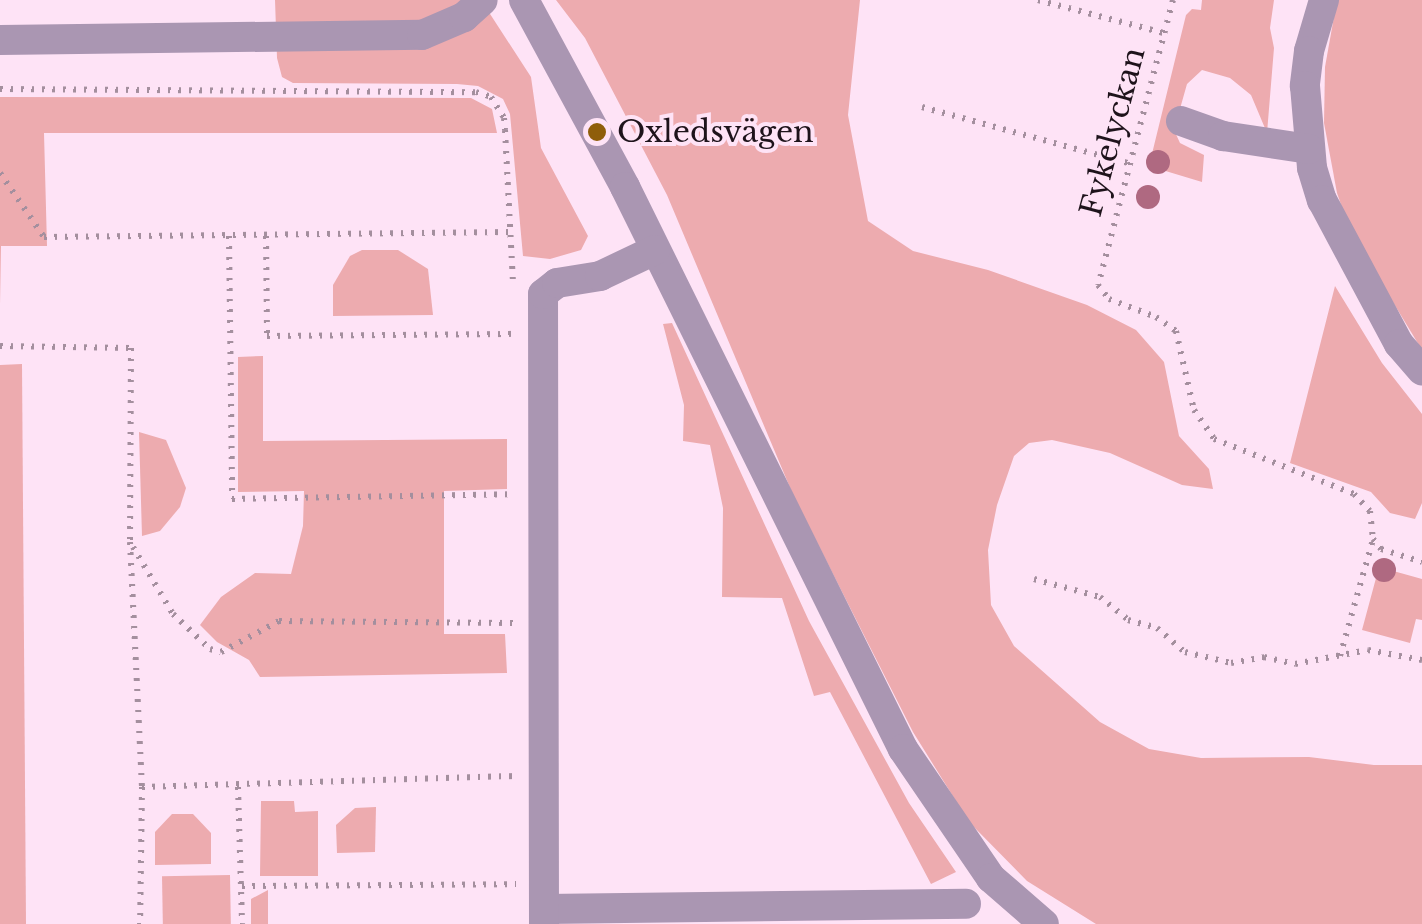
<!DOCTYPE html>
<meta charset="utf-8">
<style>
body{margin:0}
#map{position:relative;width:1422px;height:924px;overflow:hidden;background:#fee3f6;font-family:"Libre Baskerville",serif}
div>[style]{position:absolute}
.green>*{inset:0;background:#edabaf;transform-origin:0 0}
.path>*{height:6px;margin-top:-3px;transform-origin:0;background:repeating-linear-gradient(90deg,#a48f9e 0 2.5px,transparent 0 10.5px)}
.minor>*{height:30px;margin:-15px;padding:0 15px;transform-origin:15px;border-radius:15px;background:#aa96b2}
.trees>*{width:24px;height:24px;margin:-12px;border-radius:50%;background:#af6981}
.dots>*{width:28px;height:28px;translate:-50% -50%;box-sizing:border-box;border:5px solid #fee3f6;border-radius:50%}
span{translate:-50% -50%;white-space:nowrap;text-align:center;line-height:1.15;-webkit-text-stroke:8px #fee3f6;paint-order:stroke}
.poi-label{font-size:30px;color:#1e131b}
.left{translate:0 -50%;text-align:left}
.street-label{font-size:30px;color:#1e131b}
</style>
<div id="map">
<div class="green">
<i style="clip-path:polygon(275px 0,481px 0,531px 77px,541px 148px,588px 236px,581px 250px,550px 259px,523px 256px,510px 114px,503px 99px,478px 86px,457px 84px,293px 83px,282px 77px,277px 58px)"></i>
<i style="clip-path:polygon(556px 0,860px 0,848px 115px,868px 221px,913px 251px,988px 270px,1087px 305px,1136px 330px,1164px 362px,1179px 436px,1209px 469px,1213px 489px,1182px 485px,1110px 453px,1052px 440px,1029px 443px,1014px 456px,997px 505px,988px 550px,991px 605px,1014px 646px,1100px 722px,1149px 749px,1201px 758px,1309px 757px,1374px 765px,1422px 765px,1422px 924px,1096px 924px,1027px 881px,969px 822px,913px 732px,794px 497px,667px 195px,585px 38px)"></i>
<i style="clip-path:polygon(1202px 0,1274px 0,1270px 28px,1274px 48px,1267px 133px,1251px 95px,1230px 78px,1202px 70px,1187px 84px,1174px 130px,1180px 143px,1204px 155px,1202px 182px,1149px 166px,1186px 15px,1192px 9px,1201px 10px)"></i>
<i style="clip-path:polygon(1337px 0,1422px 0,1422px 350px,1351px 233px,1337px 193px,1324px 123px,1325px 67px)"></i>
<i style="clip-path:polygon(0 97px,471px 98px,492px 109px,497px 133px,44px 133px,47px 246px,1px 246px,0 306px)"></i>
<i style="clip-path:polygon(362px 250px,398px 250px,428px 269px,433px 315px,333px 316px,333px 285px,350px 256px)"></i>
<i style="clip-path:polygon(1335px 286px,1382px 363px,1422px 414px,1422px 503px,1415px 519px,1390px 513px,1371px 492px,1290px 463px)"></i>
<i style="clip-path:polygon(672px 323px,809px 621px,909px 803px,956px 872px,931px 884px,830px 692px,814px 696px,782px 598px,722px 597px,723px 508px,710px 445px,683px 441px,684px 405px,663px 324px)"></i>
<i style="clip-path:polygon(263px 356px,263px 441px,507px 439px,507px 489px,444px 491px,444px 634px,505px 634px,507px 673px,260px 677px,249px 660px,217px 642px,200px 625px,221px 597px,255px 573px,291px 574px,303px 526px,304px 491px,238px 492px,238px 357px)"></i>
<i style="clip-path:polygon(22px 364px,26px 924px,0 924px,0 365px)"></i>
<i style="clip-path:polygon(139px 432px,166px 440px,186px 488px,180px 507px,160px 531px,142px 536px)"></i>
<i style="clip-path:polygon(1379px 567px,1422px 579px,1422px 620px,1416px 619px,1410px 643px,1362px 630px)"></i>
<i style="clip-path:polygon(261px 801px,294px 801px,295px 812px,318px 811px,318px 876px,260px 876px)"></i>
<i style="clip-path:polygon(376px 807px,375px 852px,337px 853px,336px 825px,355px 808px)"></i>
<i style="clip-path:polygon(172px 814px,193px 814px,211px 833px,211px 864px,155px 865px,155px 832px)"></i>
<i style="left:230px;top:875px;width:49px;height:68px;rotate:89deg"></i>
<i style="clip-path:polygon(268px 890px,268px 924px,251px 924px,251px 899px)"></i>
</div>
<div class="path">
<i style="left:1038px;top:0;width:130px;rotate:14.7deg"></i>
<i style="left:1173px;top:0;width:295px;rotate:104.7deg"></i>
<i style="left:1098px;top:285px;width:18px;rotate:52deg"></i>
<i style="left:1109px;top:299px;width:50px;rotate:21deg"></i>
<i style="left:1156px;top:317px;width:24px;rotate:35deg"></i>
<i style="left:1176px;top:331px;width:81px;rotate:77.2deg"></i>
<i style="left:1194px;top:410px;width:35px;rotate:55deg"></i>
<i style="left:1214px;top:439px;width:150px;rotate:21.4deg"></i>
<i style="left:1354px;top:494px;width:23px;rotate:47deg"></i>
<i style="left:1370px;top:511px;width:28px;rotate:84deg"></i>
<i style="left:1373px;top:539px;width:13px;rotate:51deg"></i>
<i style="left:1381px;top:549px;width:43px;rotate:17.6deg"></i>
<i style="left:0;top:89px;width:476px;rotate:0.4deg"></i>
<i style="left:476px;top:92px;width:16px;rotate:18deg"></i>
<i style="left:491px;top:97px;width:25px;rotate:58deg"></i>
<i style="left:504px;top:118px;width:12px;rotate:85deg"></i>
<i style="left:505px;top:130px;width:153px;rotate:87deg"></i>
<i style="left:922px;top:107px;width:213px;rotate:15.2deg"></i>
<i style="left:0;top:173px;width:78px;rotate:55.5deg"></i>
<i style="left:44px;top:237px;width:468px;rotate:-0.6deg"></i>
<i style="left:229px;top:236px;width:263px;rotate:89.3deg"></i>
<i style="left:232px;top:499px;width:282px;rotate:-1deg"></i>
<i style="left:266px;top:236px;width:100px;rotate:89.4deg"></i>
<i style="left:267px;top:336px;width:247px;rotate:-0.5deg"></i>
<i style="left:0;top:346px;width:131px;rotate:0.9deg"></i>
<i style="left:131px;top:348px;width:194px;rotate:90.3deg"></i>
<i style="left:130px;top:542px;width:245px;rotate:87.2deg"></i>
<i style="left:142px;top:787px;width:137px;rotate:90.8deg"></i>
<i style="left:133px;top:547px;width:78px;rotate:59.2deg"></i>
<i style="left:173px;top:614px;width:51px;rotate:43.4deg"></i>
<i style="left:210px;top:649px;width:11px;rotate:15deg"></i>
<i style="left:221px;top:652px;width:66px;rotate:-28.1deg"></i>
<i style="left:279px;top:621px;width:235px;rotate:0.5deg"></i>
<i style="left:1034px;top:579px;width:68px;rotate:15.3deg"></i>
<i style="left:1100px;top:597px;width:36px;rotate:39deg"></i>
<i style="left:1128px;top:620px;width:30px;rotate:15deg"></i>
<i style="left:1157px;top:628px;width:37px;rotate:41deg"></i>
<i style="left:1185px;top:652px;width:47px;rotate:13.4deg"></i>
<i style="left:1231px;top:663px;width:34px;rotate:-10deg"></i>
<i style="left:1264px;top:657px;width:32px;rotate:13deg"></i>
<i style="left:1295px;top:664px;width:74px;rotate:-10.9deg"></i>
<i style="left:1368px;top:650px;width:55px;rotate:10.5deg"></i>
<i style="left:1340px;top:656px;width:122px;rotate:-74.2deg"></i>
<i style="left:142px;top:787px;width:374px;rotate:-1.7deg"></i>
<i style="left:238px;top:787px;width:137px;rotate:88.3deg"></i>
<i style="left:242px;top:886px;width:274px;rotate:-0.4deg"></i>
</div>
<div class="minor">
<i style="left:524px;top:0;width:213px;rotate:61.6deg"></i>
<i style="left:625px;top:187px;width:627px;rotate:63.68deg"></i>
<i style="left:903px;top:749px;width:156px;rotate:55.7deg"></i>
<i style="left:991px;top:878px;width:70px;rotate:41deg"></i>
<i style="left:1324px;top:0;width:53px;rotate:106.4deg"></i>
<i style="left:1309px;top:51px;width:35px;rotate:97deg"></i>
<i style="left:1305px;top:86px;width:82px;rotate:85.1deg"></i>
<i style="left:1312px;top:168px;width:34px;rotate:73deg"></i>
<i style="left:1322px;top:200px;width:163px;rotate:61.9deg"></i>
<i style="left:1399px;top:344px;width:35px;rotate:49deg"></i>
<i style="left:0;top:40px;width:422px;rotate:-0.7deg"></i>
<i style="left:422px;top:35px;width:46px;rotate:-23.2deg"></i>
<i style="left:464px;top:17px;width:25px;rotate:-42deg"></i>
<i style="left:1181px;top:121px;width:45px;rotate:19.7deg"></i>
<i style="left:1223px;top:136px;width:87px;rotate:8.6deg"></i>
<i style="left:545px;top:909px;width:421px;rotate:-0.7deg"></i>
<i style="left:544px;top:924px;width:630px;rotate:-90.09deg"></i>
<i style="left:543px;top:294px;width:18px;rotate:-38deg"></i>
<i style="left:557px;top:283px;width:44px;rotate:-9.2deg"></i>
<i style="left:600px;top:276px;width:61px;rotate:-25.3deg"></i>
</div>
<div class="trees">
<i style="left:1158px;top:162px"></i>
<i style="left:1148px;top:197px"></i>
<i style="left:1384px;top:570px"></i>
</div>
<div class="dots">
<i style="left:597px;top:132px;background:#8f5e0a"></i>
</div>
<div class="poi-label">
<span class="left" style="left:617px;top:132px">Oxledsvägen</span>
</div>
<div class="street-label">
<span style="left:1113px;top:132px;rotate:-75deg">Fykelyckan</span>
</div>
</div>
